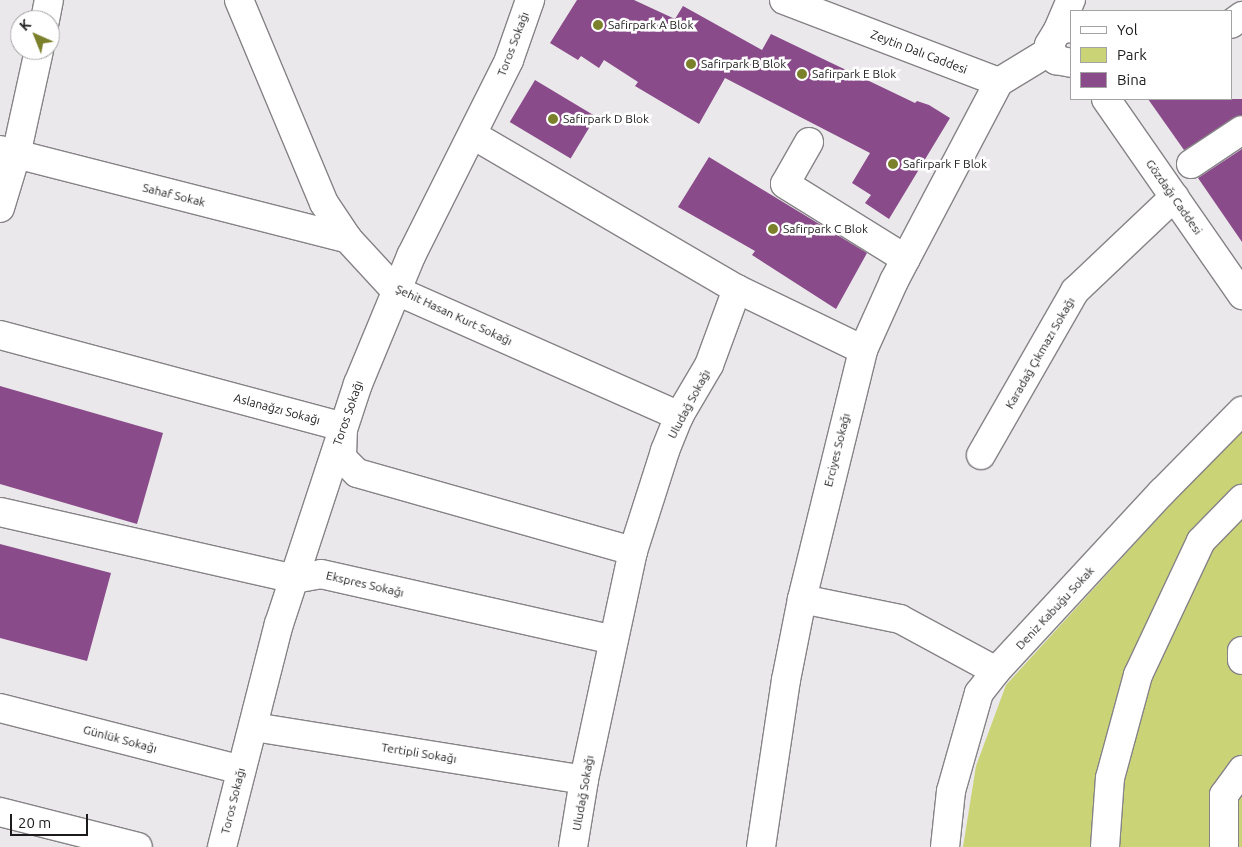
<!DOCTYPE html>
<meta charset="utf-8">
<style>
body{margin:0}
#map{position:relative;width:1242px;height:847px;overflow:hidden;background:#ebe8eb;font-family:Ubuntu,sans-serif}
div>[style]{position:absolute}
.green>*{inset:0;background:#cbd377}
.building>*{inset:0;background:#894b89;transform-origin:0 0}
.roads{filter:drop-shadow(1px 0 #868386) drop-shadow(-1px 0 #868386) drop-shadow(0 1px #868386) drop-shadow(0 -1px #868386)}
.minor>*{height:28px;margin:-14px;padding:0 14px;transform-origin:14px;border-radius:14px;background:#fff}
.dots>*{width:14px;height:14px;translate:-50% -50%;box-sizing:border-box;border:2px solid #fff;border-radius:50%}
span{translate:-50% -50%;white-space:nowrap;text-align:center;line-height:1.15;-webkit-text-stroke:5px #fff;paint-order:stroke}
.poi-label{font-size:12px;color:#1c1a1b}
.left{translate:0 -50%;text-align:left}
.street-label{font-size:12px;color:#1c1a1b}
.legend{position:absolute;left:1070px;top:10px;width:162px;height:90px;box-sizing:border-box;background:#fff;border:1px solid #a4a3a4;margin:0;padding:6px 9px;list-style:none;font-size:15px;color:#1c1a1b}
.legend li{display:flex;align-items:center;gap:10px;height:25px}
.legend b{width:25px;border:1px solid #a4a3a4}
.north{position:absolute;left:10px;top:10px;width:50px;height:50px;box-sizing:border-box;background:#fff;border:1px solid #a4a3a4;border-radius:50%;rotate:316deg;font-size:14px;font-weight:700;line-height:20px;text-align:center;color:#1c1a1b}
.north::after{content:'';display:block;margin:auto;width:18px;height:22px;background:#7b802b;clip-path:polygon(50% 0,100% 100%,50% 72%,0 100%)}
.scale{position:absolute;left:10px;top:814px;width:78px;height:22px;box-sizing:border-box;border:2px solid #1c1a1b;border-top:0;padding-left:6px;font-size:15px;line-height:18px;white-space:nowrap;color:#1c1a1b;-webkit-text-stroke:4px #fff;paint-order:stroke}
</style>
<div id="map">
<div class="green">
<i style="clip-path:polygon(1242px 426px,1242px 847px,963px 847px,976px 766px,1006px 685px)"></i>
</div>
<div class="building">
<i style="clip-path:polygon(577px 0,634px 0,675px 19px,683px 6px,762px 50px,771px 34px,915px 103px,917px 101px,929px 105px,950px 118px,889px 219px,865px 203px,871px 195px,852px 183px,870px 153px,725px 78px,699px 124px,635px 86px,638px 82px,604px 60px,599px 68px,581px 56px,578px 60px,550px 43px)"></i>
<i style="left:535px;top:80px;width:71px;height:49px;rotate:31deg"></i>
<i style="clip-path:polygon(1148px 99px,1242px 99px,1242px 115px,1184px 150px)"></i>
<i style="clip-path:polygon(1242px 149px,1242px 242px,1198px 178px)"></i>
<i style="clip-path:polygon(709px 157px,867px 253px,836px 309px,752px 255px,755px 251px,678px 207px)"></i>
<i style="clip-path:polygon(0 386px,163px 433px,137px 524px,0 484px)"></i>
<i style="clip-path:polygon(0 544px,111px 573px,87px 661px,0 638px)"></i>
</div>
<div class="roads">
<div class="minor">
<i style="left:239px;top:0;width:220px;rotate:67.3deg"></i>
<i style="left:324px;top:203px;width:43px;rotate:56.3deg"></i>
<i style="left:348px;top:239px;width:69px;rotate:47.3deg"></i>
<i style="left:395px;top:290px;width:311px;rotate:23.9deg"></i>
<i style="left:784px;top:0;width:230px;rotate:20.9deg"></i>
<i style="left:999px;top:82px;width:60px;rotate:-31.3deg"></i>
<i style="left:45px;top:20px;width:20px;rotate:-79deg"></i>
<i style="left:1231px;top:24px;width:14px;rotate:-36deg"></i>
<i style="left:1071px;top:28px;width:13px;rotate:171deg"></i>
<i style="left:1058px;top:30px;width:17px;rotate:121deg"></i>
<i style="left:1049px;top:45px;width:17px;rotate:65deg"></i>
<i style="left:1056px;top:60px;width:15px;rotate:11deg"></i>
<i style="left:1058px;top:30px;width:33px;rotate:-67deg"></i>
<i style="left:1106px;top:99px;width:239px;rotate:55.2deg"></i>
<i style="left:473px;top:135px;width:306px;rotate:30.3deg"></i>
<i style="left:737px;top:289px;width:81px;rotate:110.2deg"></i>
<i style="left:709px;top:365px;width:59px;rotate:120.5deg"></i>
<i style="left:679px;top:416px;width:38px;rotate:112deg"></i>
<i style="left:665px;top:451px;width:105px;rotate:107.7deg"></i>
<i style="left:633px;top:551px;width:234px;rotate:102.1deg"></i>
<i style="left:584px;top:780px;width:68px;rotate:99.3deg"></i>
<i style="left:809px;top:142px;width:48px;rotate:119.7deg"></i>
<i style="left:785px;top:184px;width:142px;rotate:31.8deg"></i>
<i style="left:0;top:150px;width:359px;rotate:14.3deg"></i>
<i style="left:1191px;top:164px;width:61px;rotate:-33.7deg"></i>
<i style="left:0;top:208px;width:55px;rotate:-73.2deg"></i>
<i style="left:16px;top:155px;width:107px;rotate:-77.6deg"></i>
<i style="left:737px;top:289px;width:140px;rotate:25.8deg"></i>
<i style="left:0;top:335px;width:355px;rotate:15deg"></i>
<i style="left:343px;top:427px;width:31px;rotate:92deg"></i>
<i style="left:342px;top:458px;width:21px;rotate:45deg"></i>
<i style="left:357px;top:473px;width:287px;rotate:15.8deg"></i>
<i style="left:981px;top:455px;width:189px;rotate:-60.2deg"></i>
<i style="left:1075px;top:291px;width:137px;rotate:-43.5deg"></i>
<i style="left:0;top:512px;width:302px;rotate:12.8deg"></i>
<i style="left:294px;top:579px;width:27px;rotate:-10deg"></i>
<i style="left:321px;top:574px;width:299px;rotate:12.7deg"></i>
<i style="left:802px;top:599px;width:100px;rotate:11.5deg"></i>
<i style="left:900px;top:619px;width:109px;rotate:28.4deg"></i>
<i style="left:1242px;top:651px;width:9px;rotate:90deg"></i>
<i style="left:0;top:708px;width:249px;rotate:14.4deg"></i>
<i style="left:254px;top:727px;width:334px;rotate:9.1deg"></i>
<i style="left:0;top:812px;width:142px;rotate:14.2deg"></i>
<i style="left:222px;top:847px;width:230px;rotate:-75.7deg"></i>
<i style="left:279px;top:624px;width:253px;rotate:-71.8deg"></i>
<i style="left:358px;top:384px;width:139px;rotate:-67.5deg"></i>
<i style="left:411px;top:256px;width:219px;rotate:-63.4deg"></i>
<i style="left:509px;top:60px;width:64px;rotate:-70.7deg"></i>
<i style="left:761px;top:847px;width:169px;rotate:-81.5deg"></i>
<i style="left:786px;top:680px;width:83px;rotate:-78.8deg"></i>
<i style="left:802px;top:599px;width:256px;rotate:-76.2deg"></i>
<i style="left:863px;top:350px;width:76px;rotate:-65.8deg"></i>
<i style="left:894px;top:281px;width:225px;rotate:-62.2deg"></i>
<i style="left:945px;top:847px;width:56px;rotate:-83.9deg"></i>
<i style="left:951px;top:791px;width:102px;rotate:-74.1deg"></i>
<i style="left:979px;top:693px;width:28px;rotate:-52deg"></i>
<i style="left:996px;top:671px;width:244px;rotate:-47.2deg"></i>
<i style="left:1162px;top:492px;width:114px;rotate:-45.4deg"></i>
<i style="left:1105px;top:847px;width:69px;rotate:-85.9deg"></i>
<i style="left:1110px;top:778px;width:107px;rotate:-74.8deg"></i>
<i style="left:1138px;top:675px;width:148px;rotate:-64.8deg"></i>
<i style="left:1201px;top:541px;width:59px;rotate:-45.7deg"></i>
<i style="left:1224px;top:847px;width:52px;rotate:-90deg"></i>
<i style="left:1224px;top:795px;width:31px;rotate:-54deg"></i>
</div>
</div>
<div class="dots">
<i style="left:598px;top:25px;background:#7b802b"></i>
<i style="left:691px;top:64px;background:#7b802b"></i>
<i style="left:802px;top:74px;background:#7b802b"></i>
<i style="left:553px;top:119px;background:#7b802b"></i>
<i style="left:893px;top:164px;background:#7b802b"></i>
<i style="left:773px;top:229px;background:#7b802b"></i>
</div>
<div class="poi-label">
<span class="left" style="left:608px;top:25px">Safirpark A Blok</span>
<span class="left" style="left:701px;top:64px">Safirpark B Blok</span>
<span class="left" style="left:812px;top:74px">Safirpark E Blok</span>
<span class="left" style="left:563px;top:119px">Safirpark D Blok</span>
<span class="left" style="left:903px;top:164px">Safirpark F Blok</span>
<span class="left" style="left:783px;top:229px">Safirpark C Blok</span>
</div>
<div class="street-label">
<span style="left:513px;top:44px;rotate:-69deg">Toros Sokağı</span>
<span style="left:919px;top:52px;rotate:21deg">Zeytin Dalı Caddesi</span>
<span style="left:174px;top:195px;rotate:14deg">Sahaf Sokak</span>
<span style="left:1174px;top:197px;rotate:55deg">Gözdağı Caddesi</span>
<span style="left:454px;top:315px;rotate:25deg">Şehit Hasan Kurt Sokağı</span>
<span style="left:1040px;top:353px;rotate:-60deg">Karadağ Çıkmazı Sokağı</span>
<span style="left:689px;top:404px;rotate:-62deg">Uludağ Sokağı</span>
<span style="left:277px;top:409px;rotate:15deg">Aslanağzı Sokağı</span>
<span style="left:348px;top:413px;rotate:-71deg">Toros Sokağı</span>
<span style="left:837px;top:450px;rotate:-76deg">Erciyes Sokağı</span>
<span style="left:365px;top:584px;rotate:13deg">Ekspres Sokağı</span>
<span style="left:1055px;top:608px;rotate:-47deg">Deniz Kabuğu Sokak</span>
<span style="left:120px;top:739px;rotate:15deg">Günlük Sokağı</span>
<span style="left:419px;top:753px;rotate:9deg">Tertipli Sokağı</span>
<span style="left:583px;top:793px;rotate:-80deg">Uludağ Sokağı</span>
<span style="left:233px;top:801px;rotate:-76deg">Toros Sokağı</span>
</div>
<ul class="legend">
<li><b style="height:6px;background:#fff"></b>Yol</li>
<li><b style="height:14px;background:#cbd377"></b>Park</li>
<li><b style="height:14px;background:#894b89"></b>Bina</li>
</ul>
<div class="north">K</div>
<div class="scale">20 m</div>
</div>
